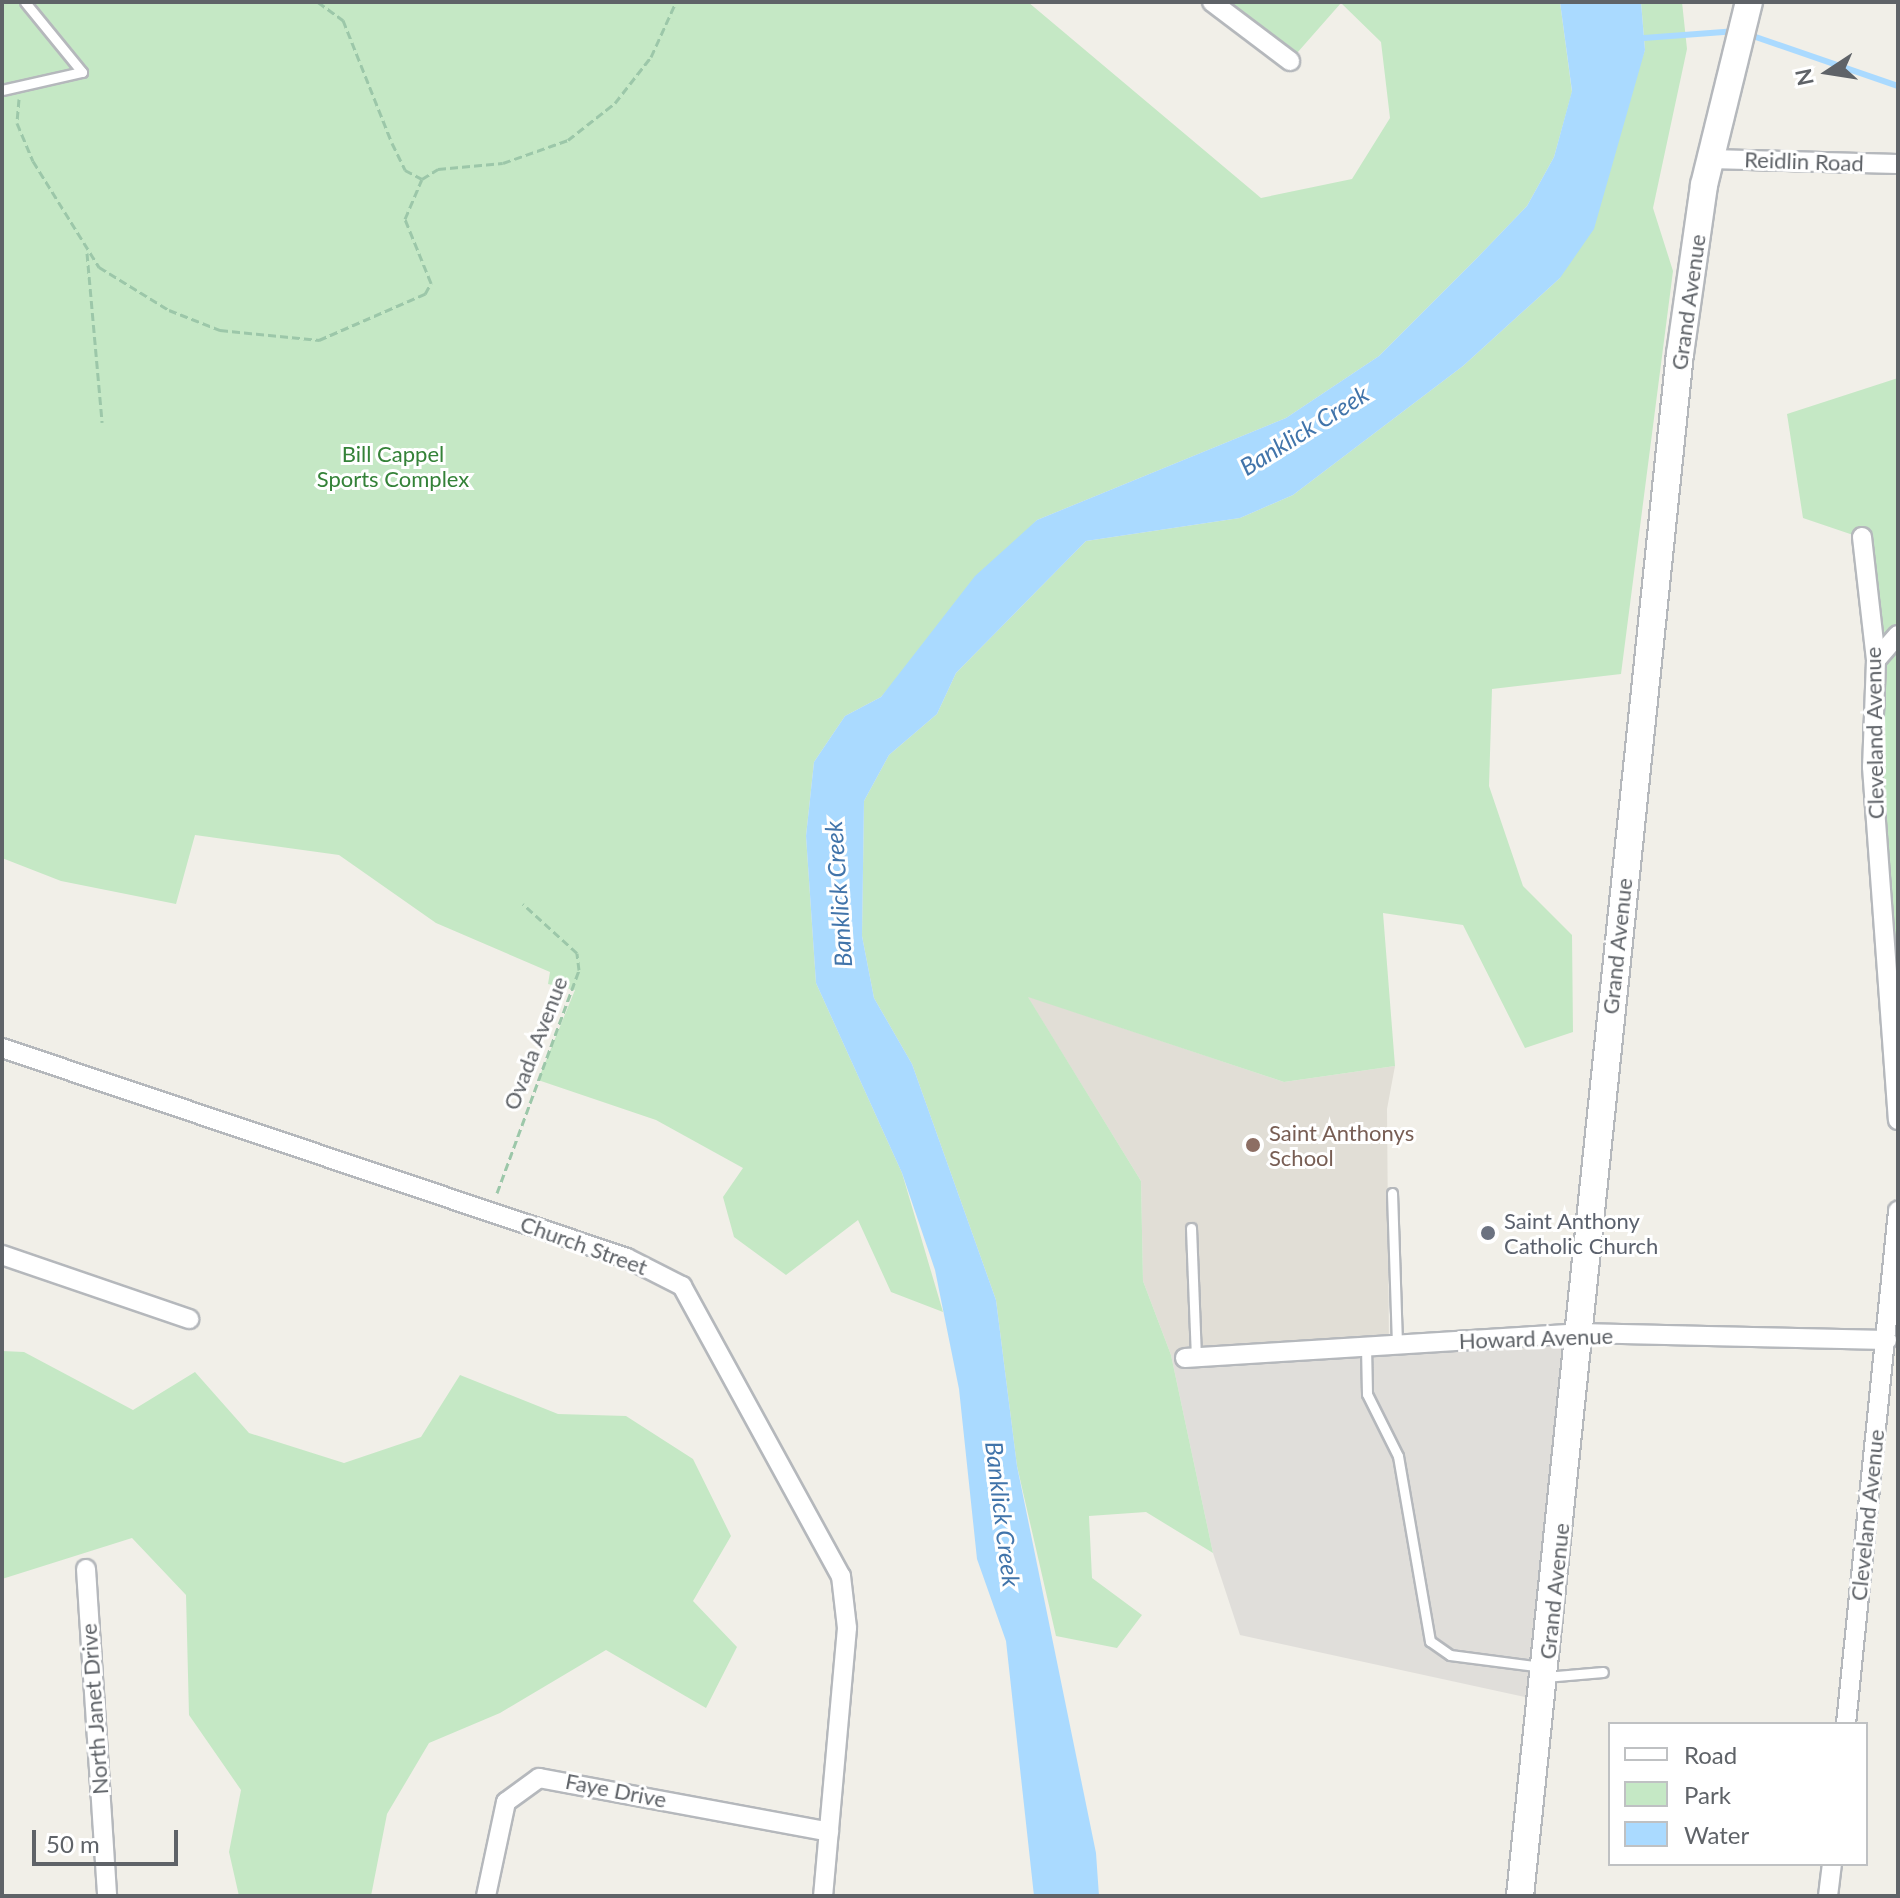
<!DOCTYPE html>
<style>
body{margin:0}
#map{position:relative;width:1900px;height:1898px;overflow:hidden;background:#f1efe8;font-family:Lato,sans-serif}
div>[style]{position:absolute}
.industrial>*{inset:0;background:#e0deda}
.education>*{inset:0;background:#e1ded6}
.green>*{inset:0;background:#c5e8c5}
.water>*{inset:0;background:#aadaff}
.stream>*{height:6px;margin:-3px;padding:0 3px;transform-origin:3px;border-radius:3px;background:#aadaff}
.path>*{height:3px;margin-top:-1.5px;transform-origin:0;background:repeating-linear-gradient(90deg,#9cc7a9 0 8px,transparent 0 12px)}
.roads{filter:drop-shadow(2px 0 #b5b8bc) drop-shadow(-2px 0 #b5b8bc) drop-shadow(0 2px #b5b8bc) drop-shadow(0 -2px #b5b8bc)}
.lane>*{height:9px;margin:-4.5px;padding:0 4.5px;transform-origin:4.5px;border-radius:4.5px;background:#fff}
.street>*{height:18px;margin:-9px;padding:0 9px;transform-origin:9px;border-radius:9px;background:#fff}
.secondary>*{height:26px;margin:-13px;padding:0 13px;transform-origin:13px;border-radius:13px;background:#fff}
.dots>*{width:22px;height:22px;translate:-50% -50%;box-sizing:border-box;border:4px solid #fff;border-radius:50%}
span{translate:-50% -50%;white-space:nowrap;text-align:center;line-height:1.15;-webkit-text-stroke:6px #fff;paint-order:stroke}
.street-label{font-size:22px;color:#5f6368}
.park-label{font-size:22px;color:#348238}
.education-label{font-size:22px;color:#785e54}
.left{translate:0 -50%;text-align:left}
.worship-label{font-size:22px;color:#5b616d}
.water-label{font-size:24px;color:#4174aa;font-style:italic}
.frame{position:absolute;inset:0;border:4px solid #5f6368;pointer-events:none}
.legend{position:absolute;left:1608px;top:1722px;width:260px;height:144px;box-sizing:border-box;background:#fff;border:2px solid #bfc1c3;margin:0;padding:10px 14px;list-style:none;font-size:24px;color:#5f6368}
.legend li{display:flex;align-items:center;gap:16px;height:40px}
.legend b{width:40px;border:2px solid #bfc1c3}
.north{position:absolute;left:1788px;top:32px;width:80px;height:80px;-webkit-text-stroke:6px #fff;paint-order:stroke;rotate:258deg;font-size:22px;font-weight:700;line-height:32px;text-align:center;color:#5f6368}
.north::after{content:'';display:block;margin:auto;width:28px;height:36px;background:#5f6368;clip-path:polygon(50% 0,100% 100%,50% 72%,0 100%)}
.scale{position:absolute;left:32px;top:1830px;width:146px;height:36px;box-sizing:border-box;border:4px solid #5f6368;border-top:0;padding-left:10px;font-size:24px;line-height:28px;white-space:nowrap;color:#5f6368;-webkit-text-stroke:6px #fff;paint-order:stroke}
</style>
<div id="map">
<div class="industrial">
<i style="clip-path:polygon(1579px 1333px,1543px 1701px,1240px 1635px,1213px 1553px,1171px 1355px)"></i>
</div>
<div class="education">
<i style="clip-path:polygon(1027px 996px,1284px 1082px,1395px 1066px,1387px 1109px,1389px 1345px,1171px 1355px,1143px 1281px,1141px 1181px)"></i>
</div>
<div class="green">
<i style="clip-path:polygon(2px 2px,1028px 2px,1261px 198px,1352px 179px,1390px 118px,1381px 42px,1341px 3px,1290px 61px,1212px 2px,1560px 2px,1572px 92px,1554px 157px,1527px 206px,1478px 257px,1379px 356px,1286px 418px,1037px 520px,881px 697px,845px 716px,814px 762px,806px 836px,816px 983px,902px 1173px,943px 1312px,891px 1292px,858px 1220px,786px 1275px,734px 1237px,723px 1197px,743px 1168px,656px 1120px,538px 1080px,575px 990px,548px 984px,550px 972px,436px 923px,339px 855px,195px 835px,176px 904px,61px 881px,2px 858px)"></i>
<i style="clip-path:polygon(1641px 2px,1682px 2px,1687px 49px,1653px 208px,1673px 271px,1621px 674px,1492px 689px,1489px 786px,1523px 886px,1572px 935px,1573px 1032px,1525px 1048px,1463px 925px,1383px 913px,1395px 1066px,1284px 1082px,1028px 997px,1141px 1181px,1143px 1281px,1171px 1355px,1213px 1553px,1146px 1512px,1089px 1516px,1092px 1578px,1142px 1615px,1117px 1648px,1056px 1636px,1017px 1466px,996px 1300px,912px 1064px,874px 998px,862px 936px,864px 801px,889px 755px,937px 714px,956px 673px,1086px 541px,1240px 518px,1293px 495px,1463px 366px,1560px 278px,1645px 50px)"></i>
<i style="clip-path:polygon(1898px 378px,1898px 1086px,1862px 538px,1803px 518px,1787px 414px)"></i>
<i style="clip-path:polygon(2px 1351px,24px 1352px,133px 1410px,195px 1372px,249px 1433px,344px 1463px,421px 1437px,460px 1375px,558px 1414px,626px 1416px,693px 1459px,731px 1536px,693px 1601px,737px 1647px,706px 1708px,606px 1650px,500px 1713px,429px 1743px,387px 1814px,371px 1896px,239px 1896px,229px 1852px,241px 1790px,189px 1715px,186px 1595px,132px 1538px,2px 1579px)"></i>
</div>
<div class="water">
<i style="clip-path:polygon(1560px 2px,1641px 2px,1645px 50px,1594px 229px,1560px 278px,1463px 366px,1293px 495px,1240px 518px,1086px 541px,956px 673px,937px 714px,889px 755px,864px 801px,862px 936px,874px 998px,912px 1064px,996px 1300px,1017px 1466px,1096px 1853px,1099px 1896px,1034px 1896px,1006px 1641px,977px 1559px,959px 1389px,935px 1270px,902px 1173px,816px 983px,806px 836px,814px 762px,845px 716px,881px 697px,975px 576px,1037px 520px,1286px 418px,1379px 356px,1478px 257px,1527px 206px,1554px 157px,1572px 91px)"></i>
</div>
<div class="stream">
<i style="left:1747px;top:34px;width:160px;rotate:19deg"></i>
<i style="left:1644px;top:38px;width:93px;rotate:-4.3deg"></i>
</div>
<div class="path">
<i style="left:318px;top:2px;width:31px;rotate:36deg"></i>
<i style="left:343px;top:20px;width:132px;rotate:68.3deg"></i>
<i style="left:392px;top:143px;width:30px;rotate:64deg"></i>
<i style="left:405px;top:170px;width:19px;rotate:28deg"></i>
<i style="left:19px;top:99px;width:24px;rotate:95deg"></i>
<i style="left:17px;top:123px;width:41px;rotate:67.2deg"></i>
<i style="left:33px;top:161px;width:125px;rotate:58.1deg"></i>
<i style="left:99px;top:267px;width:82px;rotate:31.6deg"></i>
<i style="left:169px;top:310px;width:55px;rotate:21.4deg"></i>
<i style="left:220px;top:330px;width:100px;rotate:5.8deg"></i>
<i style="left:319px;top:340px;width:116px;rotate:-23.5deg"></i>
<i style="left:425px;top:294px;width:13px;rotate:-61deg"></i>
<i style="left:431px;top:283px;width:69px;rotate:-112.1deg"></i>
<i style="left:405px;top:219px;width:43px;rotate:-67deg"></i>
<i style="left:422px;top:179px;width:19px;rotate:-32deg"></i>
<i style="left:438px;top:169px;width:65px;rotate:-5.3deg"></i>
<i style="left:503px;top:163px;width:69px;rotate:-19.5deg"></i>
<i style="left:568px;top:140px;width:60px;rotate:-38.2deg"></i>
<i style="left:615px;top:103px;width:58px;rotate:-52deg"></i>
<i style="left:651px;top:57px;width:60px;rotate:-65.6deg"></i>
<i style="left:87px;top:253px;width:170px;rotate:84.9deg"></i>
<i style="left:497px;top:1193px;width:238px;rotate:-69.8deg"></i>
<i style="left:579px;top:970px;width:17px;rotate:-97deg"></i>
<i style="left:577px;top:953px;width:73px;rotate:-137.8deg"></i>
</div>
<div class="roads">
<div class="lane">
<i style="left:2px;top:90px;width:82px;rotate:-12.7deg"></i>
<i style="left:82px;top:72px;width:90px;rotate:-129.2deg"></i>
<i style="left:1392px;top:1193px;width:151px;rotate:88.1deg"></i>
<i style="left:1191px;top:1228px;width:129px;rotate:87.8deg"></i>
<i style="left:1366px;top:1346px;width:48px;rotate:88.8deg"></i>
<i style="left:1367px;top:1394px;width:69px;rotate:63.4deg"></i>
<i style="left:1398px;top:1456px;width:188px;rotate:80.2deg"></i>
<i style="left:1430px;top:1641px;width:24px;rotate:35deg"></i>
<i style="left:1450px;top:1655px;width:94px;rotate:7.4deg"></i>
<i style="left:1545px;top:1677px;width:58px;rotate:-4.9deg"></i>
</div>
<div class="street">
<i style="left:1212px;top:2px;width:98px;rotate:37.1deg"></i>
<i style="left:1710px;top:159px;width:188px;rotate:1.5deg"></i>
<i style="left:1862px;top:537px;width:124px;rotate:83.5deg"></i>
<i style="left:1876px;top:660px;width:107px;rotate:92.1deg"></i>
<i style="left:1872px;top:767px;width:354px;rotate:85.8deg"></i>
<i style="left:1876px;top:660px;width:33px;rotate:-49deg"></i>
<i style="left:2px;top:1048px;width:659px;rotate:18.57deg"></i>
<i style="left:627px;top:1258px;width:62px;rotate:27deg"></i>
<i style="left:682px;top:1286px;width:331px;rotate:61.3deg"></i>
<i style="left:841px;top:1576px;width:52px;rotate:83.4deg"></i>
<i style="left:847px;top:1628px;width:269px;rotate:95.1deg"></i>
<i style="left:2px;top:1255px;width:198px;rotate:18.9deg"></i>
<i style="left:1185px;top:1358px;width:395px;rotate:-3.6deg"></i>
<i style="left:1579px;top:1333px;width:308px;rotate:1.3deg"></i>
<i style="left:86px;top:1569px;width:328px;rotate:86.3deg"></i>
<i style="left:1846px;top:1724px;width:516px;rotate:-84.21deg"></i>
<i style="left:486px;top:1896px;width:96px;rotate:-78deg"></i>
<i style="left:506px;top:1802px;width:41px;rotate:-36deg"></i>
<i style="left:539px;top:1778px;width:295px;rotate:10.5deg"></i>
<i style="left:1828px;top:1896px;width:32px;rotate:-83deg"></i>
</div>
<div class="secondary">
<i style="left:1520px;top:1896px;width:1550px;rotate:-84.08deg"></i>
<i style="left:1680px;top:354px;width:171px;rotate:-81.9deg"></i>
<i style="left:1704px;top:185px;width:188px;rotate:-76.2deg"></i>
</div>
</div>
<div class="dots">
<i style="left:1253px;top:1145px;background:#8d6e63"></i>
<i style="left:1488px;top:1233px;background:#6b7280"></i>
</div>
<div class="street-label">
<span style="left:1804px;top:161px;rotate:2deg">Reidlin Road</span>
<span style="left:1688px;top:302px;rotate:-82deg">Grand Avenue</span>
<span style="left:1874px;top:733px;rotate:-91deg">Cleveland Avenue</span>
<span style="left:1617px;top:946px;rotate:-84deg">Grand Avenue</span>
<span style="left:535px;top:1043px;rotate:-69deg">Ovada Avenue</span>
<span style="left:584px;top:1245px;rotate:20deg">Church Street</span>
<span style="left:1536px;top:1338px;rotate:-2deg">Howard Avenue</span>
<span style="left:1867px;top:1515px;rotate:-84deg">Cleveland Avenue</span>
<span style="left:1554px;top:1591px;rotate:-84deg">Grand Avenue</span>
<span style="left:94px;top:1709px;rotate:-94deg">North Janet Drive</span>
<span style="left:616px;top:1790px;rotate:11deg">Faye Drive</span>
</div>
<div class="park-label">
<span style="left:393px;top:466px">Bill Cappel<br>Sports Complex</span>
</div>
<div class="education-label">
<span class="left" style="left:1269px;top:1145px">Saint Anthonys<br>School</span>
</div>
<div class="worship-label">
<span class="left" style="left:1504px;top:1233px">Saint Anthony<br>Catholic Church</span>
</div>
<div class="water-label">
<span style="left:1304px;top:430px;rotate:-32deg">Banklick Creek</span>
<span style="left:838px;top:894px;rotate:-94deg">Banklick Creek</span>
<span style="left:1003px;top:1514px;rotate:83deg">Banklick Creek</span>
</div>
<div class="frame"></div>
<ul class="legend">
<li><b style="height:10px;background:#fff"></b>Road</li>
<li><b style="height:22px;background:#c5e8c5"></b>Park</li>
<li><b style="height:22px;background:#aadaff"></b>Water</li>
</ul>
<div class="north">N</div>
<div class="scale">50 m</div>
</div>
